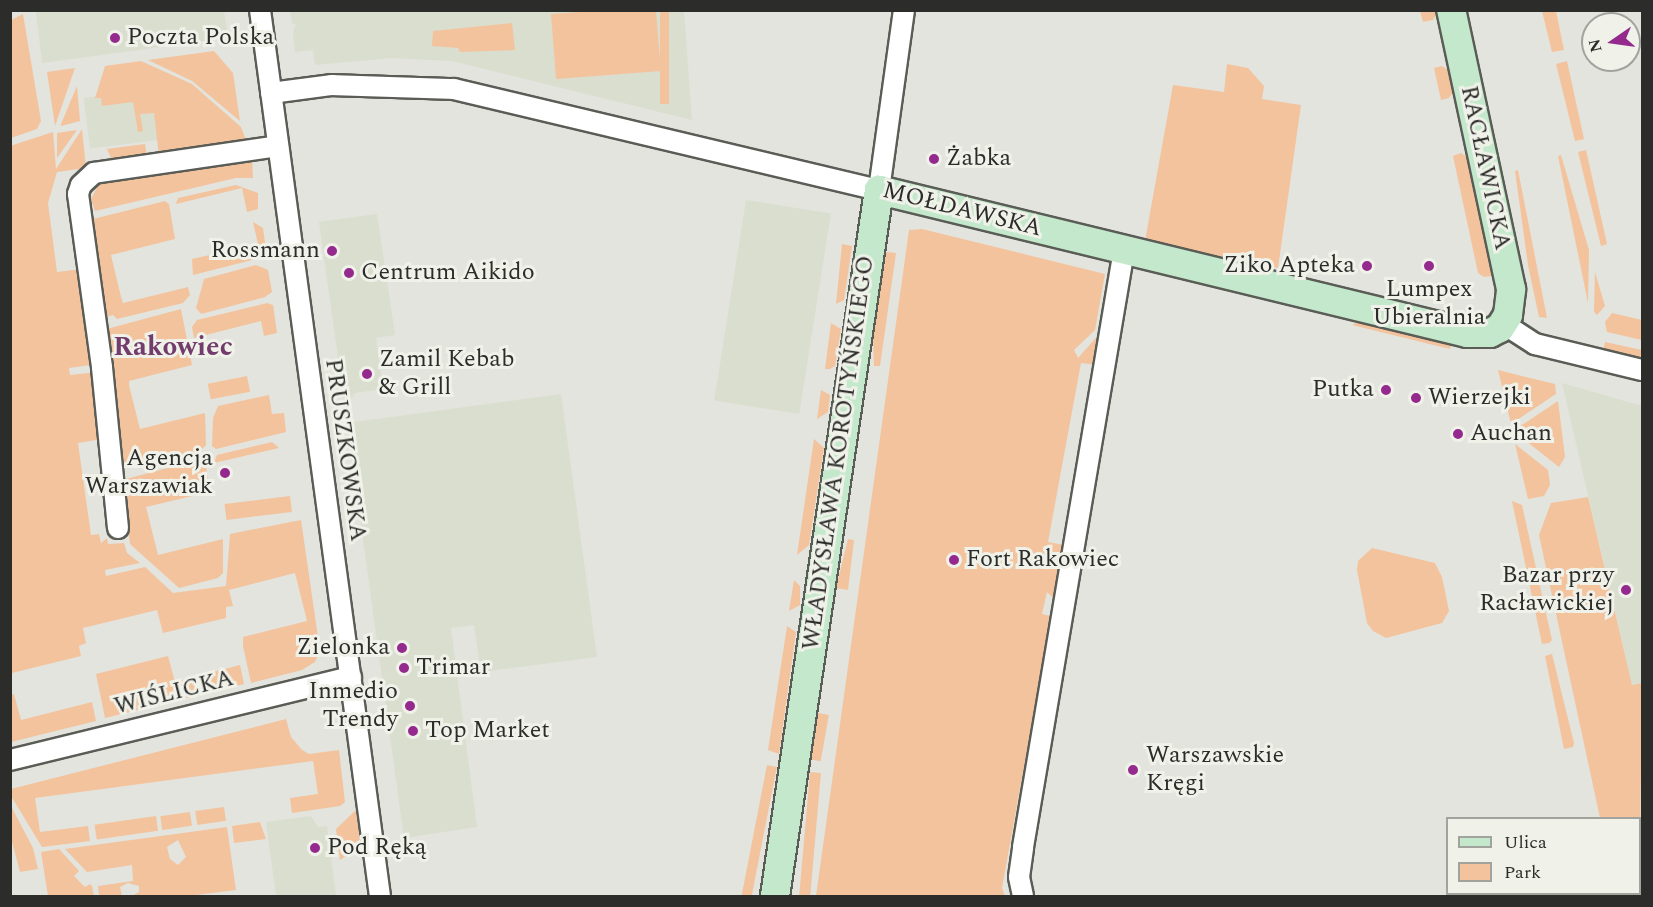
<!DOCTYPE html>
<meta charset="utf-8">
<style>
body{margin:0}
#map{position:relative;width:1653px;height:907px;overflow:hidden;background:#e3e4dd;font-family:Spectral,serif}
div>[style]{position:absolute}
.built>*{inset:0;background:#dadecf;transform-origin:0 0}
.green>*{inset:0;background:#f3c39e;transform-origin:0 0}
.roads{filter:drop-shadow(2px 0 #5a5c56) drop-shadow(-2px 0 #5a5c56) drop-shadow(0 2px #5a5c56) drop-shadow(0 -2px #5a5c56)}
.street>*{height:20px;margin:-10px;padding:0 10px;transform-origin:10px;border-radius:10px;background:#fff}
.secondary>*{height:28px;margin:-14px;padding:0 14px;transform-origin:14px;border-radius:14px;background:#c4e8cb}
.dots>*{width:16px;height:16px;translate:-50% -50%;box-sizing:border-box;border:3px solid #f0f2ea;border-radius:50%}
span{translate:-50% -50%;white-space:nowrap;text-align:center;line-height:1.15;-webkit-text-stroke:6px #f0f2ea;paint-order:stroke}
.poi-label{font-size:24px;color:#2c2d2a}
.left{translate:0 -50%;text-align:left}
.right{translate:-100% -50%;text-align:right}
.street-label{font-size:24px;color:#2c2d2a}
.quarter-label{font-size:27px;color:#723d6d;font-weight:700}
.frame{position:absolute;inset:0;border:12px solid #2c2d2a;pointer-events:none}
.legend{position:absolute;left:1446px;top:817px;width:195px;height:78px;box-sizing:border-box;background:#f0f2ea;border:2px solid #a2a39d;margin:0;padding:8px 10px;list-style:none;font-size:18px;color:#2c2d2a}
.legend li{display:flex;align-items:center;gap:12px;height:30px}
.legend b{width:30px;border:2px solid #a2a39d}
.north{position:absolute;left:1581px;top:12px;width:60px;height:60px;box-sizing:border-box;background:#f0f2ea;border:2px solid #a2a39d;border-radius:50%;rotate:257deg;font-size:16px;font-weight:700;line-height:24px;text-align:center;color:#2c2d2a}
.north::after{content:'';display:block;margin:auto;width:21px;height:27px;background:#942a8d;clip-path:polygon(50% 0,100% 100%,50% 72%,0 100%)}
</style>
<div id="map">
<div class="built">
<i style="clip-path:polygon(36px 11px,224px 11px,228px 38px,42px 63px)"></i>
<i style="clip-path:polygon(290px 11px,684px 11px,692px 120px,452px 61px,391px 58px,315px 65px,313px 50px,295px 52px,293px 32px,296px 25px,292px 23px)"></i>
<i style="left:189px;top:85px;width:51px;height:106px;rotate:83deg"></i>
<i style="left:746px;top:200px;width:86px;height:203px;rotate:9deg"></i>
<i style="clip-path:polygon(377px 214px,395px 335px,376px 338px,383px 389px,355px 393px,345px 408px,319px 222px)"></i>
<i style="clip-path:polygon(1562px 383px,1642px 406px,1642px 683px,1632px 685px)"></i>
<i style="clip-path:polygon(561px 394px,597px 657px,481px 672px,474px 625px,451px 628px,477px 827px,404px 838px,347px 423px)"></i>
<i style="clip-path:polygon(311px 816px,318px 827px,327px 826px,336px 896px,276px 896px,266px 822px)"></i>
</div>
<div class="green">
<i style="clip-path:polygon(593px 11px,656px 11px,661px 71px,556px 79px,551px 14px)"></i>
<i style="left:660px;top:11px;width:9px;height:93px"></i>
<i style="clip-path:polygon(1420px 11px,1438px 10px,1438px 11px,1433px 20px,1423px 22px)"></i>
<i style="clip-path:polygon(1542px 11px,1556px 11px,1564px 50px,1552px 52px)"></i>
<i style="clip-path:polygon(23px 14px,41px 121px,37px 129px,11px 138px,11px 20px)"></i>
<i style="clip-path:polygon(512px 23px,515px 50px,460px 52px,458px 48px,432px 46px,433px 31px)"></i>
<i style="clip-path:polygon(214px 51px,233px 73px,240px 121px,192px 81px,148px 60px)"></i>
<i style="clip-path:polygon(141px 61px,192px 84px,241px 127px,247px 143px,159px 156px,154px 113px,140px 114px,143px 131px,138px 132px,133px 102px,102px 106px,101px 98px,95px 98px,105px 66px)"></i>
<i style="clip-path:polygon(1567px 61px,1584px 139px,1575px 141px,1556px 64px)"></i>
<i style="clip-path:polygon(1227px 64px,1248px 68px,1264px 86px,1262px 99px,1301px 105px,1278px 268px,1145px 241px,1173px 85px,1224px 92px)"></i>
<i style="clip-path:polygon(1442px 66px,1451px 72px,1454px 90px,1449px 98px,1441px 100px,1434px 68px)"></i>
<i style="clip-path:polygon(75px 68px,55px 126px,47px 72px)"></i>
<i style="clip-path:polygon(77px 86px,80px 121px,61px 126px,61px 124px)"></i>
<i style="clip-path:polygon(82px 129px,86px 168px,57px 172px,48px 203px,57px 272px,81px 269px,97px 364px,69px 368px,70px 375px,98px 372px,102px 439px,78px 443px,91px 535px,99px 534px,101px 543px,107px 538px,108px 544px,124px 543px,127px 553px,140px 563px,105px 570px,106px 576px,145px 567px,173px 593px,226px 586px,230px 534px,301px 520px,320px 651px,315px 662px,302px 670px,251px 683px,243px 646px,243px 637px,307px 621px,295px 573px,229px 590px,233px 606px,226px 607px,226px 618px,163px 633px,157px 610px,83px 628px,86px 643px,79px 646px,81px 656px,12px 673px,10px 146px,53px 132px,56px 169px)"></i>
<i style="clip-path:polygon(77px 130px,57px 158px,57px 133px)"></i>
<i style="clip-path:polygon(145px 144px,147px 157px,113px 162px,107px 149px)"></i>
<i style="clip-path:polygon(1586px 150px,1607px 244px,1601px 246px,1578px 152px)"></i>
<i style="clip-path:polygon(1461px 153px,1470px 159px,1492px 276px,1484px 277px,1478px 273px,1453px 156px)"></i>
<i style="clip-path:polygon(1561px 155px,1589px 250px,1588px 303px,1558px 156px)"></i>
<i style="clip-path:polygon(252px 158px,253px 178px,236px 178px,95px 211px,91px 199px,100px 182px)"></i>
<i style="clip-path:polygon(1518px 170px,1547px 318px,1539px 317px,1528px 265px,1515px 171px)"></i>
<i style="clip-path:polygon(236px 185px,258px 193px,258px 209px,247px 212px,242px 188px,176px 204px,178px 198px)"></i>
<i style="clip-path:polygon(165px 201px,169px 204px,175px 239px,111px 255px,121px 297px,123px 303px,188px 287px,190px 295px,183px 303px,117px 319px,113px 315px,102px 318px,89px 220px)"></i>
<i style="clip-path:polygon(253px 222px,263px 228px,266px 250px,256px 259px,193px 275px,192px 259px,258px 244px)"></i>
<i style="clip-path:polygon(922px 229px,1105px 274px,1095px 330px,1074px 350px,1078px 358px,1102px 331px,1097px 365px,1081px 363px,1048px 542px,1064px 545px,1055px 600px,1047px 592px,1042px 614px,1051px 616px,1002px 888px,1005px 896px,816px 896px,909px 230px)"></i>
<i style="clip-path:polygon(842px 244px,852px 246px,844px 300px,836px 304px)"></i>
<i style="clip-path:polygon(886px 252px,896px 253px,880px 366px,874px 366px,873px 332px)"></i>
<i style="clip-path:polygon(256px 265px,268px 270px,272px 292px,265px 297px,201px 314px,196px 308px,204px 279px)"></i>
<i style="clip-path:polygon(1595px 272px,1605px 306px,1597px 315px,1594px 312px)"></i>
<i style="clip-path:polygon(267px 303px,273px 305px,277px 333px,264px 336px,261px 321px,194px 338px,192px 327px,197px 320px)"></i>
<i style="clip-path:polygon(181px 309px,192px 365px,129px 381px,129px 385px,140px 429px,205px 413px,206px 445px,198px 453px,123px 468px,103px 330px)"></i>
<i style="clip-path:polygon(1612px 313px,1642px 320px,1642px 340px,1607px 332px,1605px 322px)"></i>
<i style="clip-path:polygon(1362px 321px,1452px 340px,1450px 349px,1352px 325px)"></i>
<i style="clip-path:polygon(831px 323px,841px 329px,835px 366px,830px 369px,825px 369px)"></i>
<i style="left:1605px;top:342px;width:38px;height:9px;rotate:12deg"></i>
<i style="clip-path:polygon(1498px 370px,1555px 384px,1556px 394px,1511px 424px)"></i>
<i style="left:247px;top:376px;width:16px;height:40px;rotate:79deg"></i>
<i style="clip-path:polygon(821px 390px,830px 395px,828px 412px,817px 419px)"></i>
<i style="clip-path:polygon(269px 395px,272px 414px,284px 413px,286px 432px,216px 449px,212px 446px,213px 418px,218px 406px)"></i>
<i style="clip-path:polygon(1558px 401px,1565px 457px,1559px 467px,1513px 431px)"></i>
<i style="clip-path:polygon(814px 439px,824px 448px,809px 545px,797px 555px)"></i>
<i style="clip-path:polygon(272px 442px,279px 448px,214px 463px,217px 455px)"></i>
<i style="clip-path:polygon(1515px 444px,1548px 470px,1550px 485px,1544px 496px,1528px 499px)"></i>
<i style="clip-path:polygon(198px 460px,206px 465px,209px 492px,146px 507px,158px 555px,223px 539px,223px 573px,218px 578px,179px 588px,130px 544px,122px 480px)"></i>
<i style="left:290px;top:496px;width:16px;height:66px;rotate:83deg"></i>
<i style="clip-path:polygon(1588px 497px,1632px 685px,1642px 683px,1640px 846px,1640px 818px,1600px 818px,1539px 535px,1551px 503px)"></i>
<i style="clip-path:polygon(1512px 501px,1522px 505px,1552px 640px,1549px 643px,1542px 644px)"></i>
<i style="clip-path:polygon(848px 539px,854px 540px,848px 590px,836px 588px)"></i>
<i style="clip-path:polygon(1372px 548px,1435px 563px,1442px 577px,1449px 611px,1442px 623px,1386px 638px,1373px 631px,1367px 623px,1357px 570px,1358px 561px)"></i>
<i style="clip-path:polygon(794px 580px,800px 586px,800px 605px,789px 611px)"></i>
<i style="clip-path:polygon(787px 626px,796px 632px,779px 754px,768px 750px)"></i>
<i style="clip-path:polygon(1552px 654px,1574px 743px,1573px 747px,1564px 749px,1545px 656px)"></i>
<i style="clip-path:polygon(168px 656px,175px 682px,240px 665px,244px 684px,105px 718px,96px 674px)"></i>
<i style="clip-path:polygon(14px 694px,21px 720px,92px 702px,96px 721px,11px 742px,11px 695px)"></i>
<i style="left:818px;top:713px;width:11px;height:47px;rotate:10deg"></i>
<i style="clip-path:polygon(286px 719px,291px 737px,302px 750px,309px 754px,339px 750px,345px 802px,340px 806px,292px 813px,290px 798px,318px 794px,313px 761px,35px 798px,40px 832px,88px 826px,90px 841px,42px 847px,11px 796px,11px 789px)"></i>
<i style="left:767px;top:765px;width:10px;height:133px;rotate:11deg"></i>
<i style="left:810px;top:772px;width:11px;height:125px;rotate:5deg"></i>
<i style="clip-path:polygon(11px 806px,33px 848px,38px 869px,20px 872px,11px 838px)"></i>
<i style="left:224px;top:807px;width:14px;height:29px;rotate:82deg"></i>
<i style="clip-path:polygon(356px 810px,361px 845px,340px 860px,336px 829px)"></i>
<i style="left:190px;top:812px;width:14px;height:30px;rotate:82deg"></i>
<i style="left:156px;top:816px;width:15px;height:62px;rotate:82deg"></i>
<i style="clip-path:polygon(260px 822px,266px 839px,234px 843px,232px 826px)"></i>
<i style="clip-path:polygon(evenodd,227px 827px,236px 890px,188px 896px,132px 896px,139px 892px,139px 886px,128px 883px,120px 887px,122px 896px,99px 896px,98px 886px,133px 881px,132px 865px,87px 872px,65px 849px,227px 827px,178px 840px,186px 857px,178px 865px,170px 859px,167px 847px,178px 840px)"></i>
<i style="clip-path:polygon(59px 849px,79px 871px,74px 876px,85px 887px,90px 884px,92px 886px,94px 896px,48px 896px,41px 852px)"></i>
</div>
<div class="roads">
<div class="street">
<i style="left:260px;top:10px;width:894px;rotate:82.29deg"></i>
<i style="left:271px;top:93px;width:62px;rotate:-7.5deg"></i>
<i style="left:332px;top:85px;width:122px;rotate:1.9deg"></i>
<i style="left:454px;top:89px;width:437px;rotate:13.4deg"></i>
<i style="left:879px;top:190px;width:182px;rotate:-82.1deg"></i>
<i style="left:1504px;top:324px;width:37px;rotate:33deg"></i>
<i style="left:1535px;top:344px;width:110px;rotate:13.7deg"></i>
<i style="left:118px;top:528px;width:162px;rotate:-95.7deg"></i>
<i style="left:102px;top:367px;width:175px;rotate:-97.9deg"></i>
<i style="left:78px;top:194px;width:9px;rotate:-72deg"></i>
<i style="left:81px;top:185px;width:18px;rotate:-43deg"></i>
<i style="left:94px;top:173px;width:186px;rotate:-8.3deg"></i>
<i style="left:10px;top:760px;width:351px;rotate:-13.7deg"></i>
<i style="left:1023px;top:896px;width:19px;rotate:-102deg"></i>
<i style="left:1019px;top:877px;width:30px;rotate:-82deg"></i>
<i style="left:1023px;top:847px;width:605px;rotate:-80.4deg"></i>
</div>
<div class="secondary">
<i style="left:775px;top:896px;width:714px;rotate:-81.62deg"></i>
<i style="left:879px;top:190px;width:605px;rotate:13.67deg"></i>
<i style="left:1467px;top:333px;width:23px"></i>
<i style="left:1490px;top:333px;width:11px;rotate:-27deg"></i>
<i style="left:1500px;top:328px;width:15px;rotate:-58deg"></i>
<i style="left:1508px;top:315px;width:26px;rotate:-83deg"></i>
<i style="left:1511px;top:289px;width:285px;rotate:-102.1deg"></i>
</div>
</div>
<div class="dots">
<i style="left:115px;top:38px;background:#942a8d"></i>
<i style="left:934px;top:159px;background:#942a8d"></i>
<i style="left:332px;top:251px;background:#942a8d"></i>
<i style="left:1367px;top:266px;background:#942a8d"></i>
<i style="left:1429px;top:266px;background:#942a8d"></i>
<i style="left:349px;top:273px;background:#942a8d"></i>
<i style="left:367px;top:374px;background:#942a8d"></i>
<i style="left:1386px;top:390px;background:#942a8d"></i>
<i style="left:1416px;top:398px;background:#942a8d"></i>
<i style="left:1458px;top:434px;background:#942a8d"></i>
<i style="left:225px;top:473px;background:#942a8d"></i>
<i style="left:954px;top:560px;background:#942a8d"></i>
<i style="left:1626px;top:590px;background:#942a8d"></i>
<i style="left:402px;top:648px;background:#942a8d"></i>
<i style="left:404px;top:668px;background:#942a8d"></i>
<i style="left:410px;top:706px;background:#942a8d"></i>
<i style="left:413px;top:731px;background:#942a8d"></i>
<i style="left:1133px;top:770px;background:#942a8d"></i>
<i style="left:315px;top:848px;background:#942a8d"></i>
</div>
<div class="poi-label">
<span class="left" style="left:127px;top:38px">Poczta Polska</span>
<span class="left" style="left:946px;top:159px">Żabka</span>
<span class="right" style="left:320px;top:251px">Rossmann</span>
<span class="right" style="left:1355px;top:266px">Ziko Apteka</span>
<span class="left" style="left:361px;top:273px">Centrum Aikido</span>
<span style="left:1429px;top:304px">Lumpex<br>Ubieralnia</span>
<span class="left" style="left:379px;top:374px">Zamil Kebab<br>&amp; Grill</span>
<span class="right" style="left:1374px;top:390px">Putka</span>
<span class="left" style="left:1428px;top:398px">Wierzejki</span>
<span class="left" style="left:1470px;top:434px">Auchan</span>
<span class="right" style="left:213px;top:473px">Agencja<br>Warszawiak</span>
<span class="left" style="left:966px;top:560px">Fort Rakowiec</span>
<span class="right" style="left:1614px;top:590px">Bazar przy<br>Racławickiej</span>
<span class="right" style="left:390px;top:648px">Zielonka</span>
<span class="left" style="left:416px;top:668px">Trimar</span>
<span class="right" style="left:398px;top:706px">Inmedio<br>Trendy</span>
<span class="left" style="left:425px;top:731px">Top Market</span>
<span class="left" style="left:1146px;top:770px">Warszawskie<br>Kręgi</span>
<span class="left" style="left:327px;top:848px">Pod Ręką</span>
</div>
<div class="street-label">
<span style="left:1485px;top:168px;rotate:78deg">RACŁAWICKA</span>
<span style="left:962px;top:210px;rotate:14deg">MOŁDAWSKA</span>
<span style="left:345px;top:450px;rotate:82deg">PRUSZKOWSKA</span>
<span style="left:839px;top:453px;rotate:-82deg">WŁADYSŁAWA KOROTYŃSKIEGO</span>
<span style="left:174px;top:693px;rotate:-14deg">WIŚLICKA</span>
</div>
<div class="quarter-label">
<span style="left:173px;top:348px">Rakowiec</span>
</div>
<div class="frame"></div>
<ul class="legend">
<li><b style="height:8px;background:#c4e8cb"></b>Ulica</li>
<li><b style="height:16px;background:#f3c39e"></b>Park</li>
</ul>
<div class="north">N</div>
</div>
